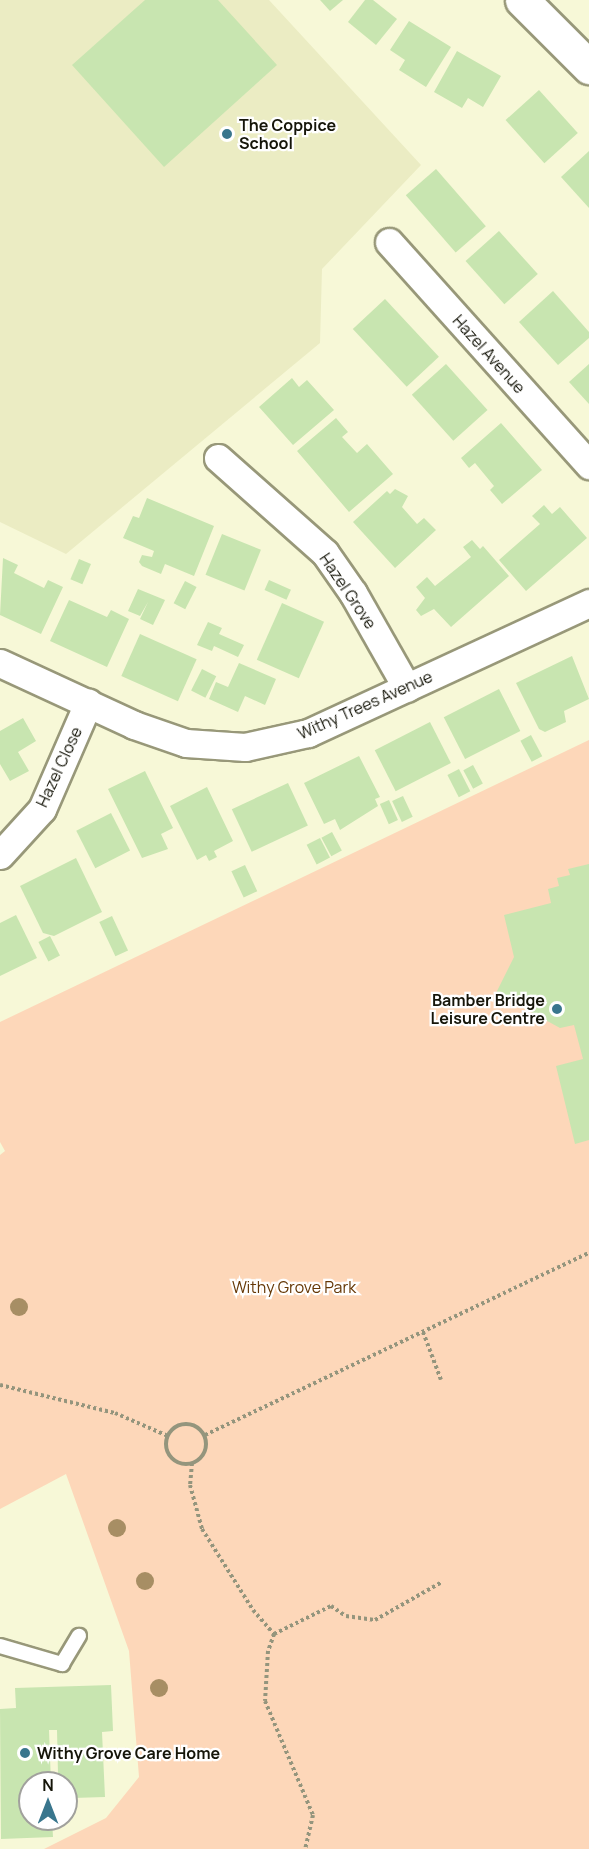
<!DOCTYPE html>
<style>
body{margin:0}
#map{position:relative;width:589px;height:1849px;overflow:hidden;background:#f7f8d7;font-family:Manrope,sans-serif}
div>[style]{position:absolute}
.built>*{inset:0;background:#ebecc3}
.green>*{inset:0;background:#fdd7b9}
.building>*{inset:0;background:#c8e5b0;transform-origin:0 0}
.path>*{height:4px;margin-top:-2px;transform-origin:0;background:repeating-linear-gradient(90deg,#94957d 0 3px,transparent 0 6px)}
.path>.ring{margin:-2px;padding:0;box-sizing:content-box;background:none;border:4px solid #94957d;border-radius:50%}
.roads{filter:drop-shadow(2px 0 #989879) drop-shadow(-2px 0 #989879) drop-shadow(0 2px #989879) drop-shadow(0 -2px #989879)}
.lane>*{height:14px;margin:-7px;padding:0 7px;transform-origin:7px;border-radius:7px;background:#fff}
.street>*{height:27px;margin:-13.5px;padding:0 13.5px;transform-origin:13.5px;border-radius:13.5px;background:#fff}
.secondary>*{height:33px;margin:-16.5px;padding:0 16.5px;transform-origin:16.5px;border-radius:16.5px;background:#fff}
.trees>*{width:18px;height:18px;margin:-9px;border-radius:50%;background:#a78e64}
.dots>*{width:16px;height:16px;translate:-50% -50%;box-sizing:border-box;border:3px solid #fff;border-radius:50%}
span{translate:-50% -50%;white-space:nowrap;text-align:center;line-height:1.15;-webkit-text-stroke:4.5px #fff;paint-order:stroke}
.poi-label{font-size:16px;color:#151509;font-weight:700}
.left{translate:0 -50%;text-align:left}
.right{translate:-100% -50%;text-align:right}
.street-label{font-size:16px;color:#151509}
.park-label{font-size:16px;color:#653705}
.north{position:absolute;left:18px;top:1771px;width:60px;height:60px;box-sizing:border-box;background:#fff;border:2px solid #a1a19d;border-radius:50%;rotate:0deg;font-size:16px;font-weight:700;line-height:24px;text-align:center;color:#151509}
.north::after{content:'';display:block;margin:auto;width:21px;height:27px;background:#39768d;clip-path:polygon(50% 0,100% 100%,50% 72%,0 100%)}
</style>
<div id="map">
<div class="built">
<i style="clip-path:polygon(0 0,269px 0,421px 165px,322px 269px,320px 343px,66px 554px,0 522px)"></i>
</div>
<div class="green">
<i style="clip-path:polygon(589px 740px,589px 1849px,44px 1849px,106px 1818px,139px 1777px,129px 1651px,66px 1474px,0 1509px,0 1155px,5px 1151px,0 1142px,0 1022px)"></i>
</div>
<div class="building">
<i style="clip-path:polygon(145px 0,218px 0,277px 65px,164px 167px,72px 65px)"></i>
<i style="clip-path:polygon(320px 0,343px 0,330px 11px)"></i>
<i style="clip-path:polygon(365px 0,373px 0,397px 19px,376px 45px,348px 22px)"></i>
<i style="clip-path:polygon(409px 21px,451px 47px,426px 87px,399px 70px,405px 60px,390px 50px)"></i>
<i style="clip-path:polygon(457px 51px,501px 76px,483px 107px,468px 98px,462px 108px,434px 92px)"></i>
<i style="left:539px;top:90px;width:58px;height:45px;rotate:48deg"></i>
<i style="clip-path:polygon(589px 151px,589px 208px,561px 177px)"></i>
<i style="left:436px;top:169px;width:76px;height:40px;rotate:49deg"></i>
<i style="left:499px;top:231px;width:58px;height:45px;rotate:48deg"></i>
<i style="clip-path:polygon(553px 291px,589px 332px,589px 338px,558px 365px,519px 322px)"></i>
<i style="left:385px;top:299px;width:79px;height:44px;rotate:47deg"></i>
<i style="left:446px;top:364px;width:62px;height:46px;rotate:48deg"></i>
<i style="clip-path:polygon(589px 364px,589px 404px,569px 382px)"></i>
<i style="clip-path:polygon(292px 378px,299px 387px,307px 380px,334px 410px,293px 445px,259px 407px)"></i>
<i style="clip-path:polygon(336px 418px,348px 432px,342px 437px,357px 453px,367px 444px,393px 474px,349px 512px,297px 451px)"></i>
<i style="clip-path:polygon(501px 423px,542px 470px,502px 504px,490px 490px,494px 486px,475px 463px,469px 468px,461px 458px)"></i>
<i style="clip-path:polygon(395px 489px,408px 496px,402px 507px,417px 524px,424px 518px,436px 530px,395px 568px,353px 522px,387px 491px,390px 494px)"></i>
<i style="clip-path:polygon(147px 498px,214px 526px,194px 576px,165px 564px,161px 574px,142px 566px,139px 562px,142px 555px,152px 557px,154px 551px,123px 538px,133px 516px,139px 518px)"></i>
<i style="clip-path:polygon(544px 505px,552px 514px,560px 507px,587px 538px,526px 591px,499px 560px,540px 524px,532px 516px)"></i>
<i style="left:222px;top:534px;width:42px;height:44px;rotate:22deg"></i>
<i style="clip-path:polygon(472px 540px,480px 549px,483px 546px,509px 576px,451px 627px,434px 609px,421px 616px,416px 610px,425px 598px,416px 587px,427px 577px,435px 586px,471px 557px,463px 547px)"></i>
<i style="clip-path:polygon(3px 558px,18px 565px,14px 573px,44px 588px,48px 580px,63px 587px,41px 634px,0 615px)"></i>
<i style="left:79px;top:559px;width:13px;height:22px;rotate:23deg"></i>
<i style="left:269px;top:580px;width:24px;height:11px;rotate:24deg"></i>
<i style="left:185px;top:581px;width:13px;height:25px;rotate:27deg"></i>
<i style="clip-path:polygon(138px 589px,165px 600px,153px 625px,140px 619px,148px 602px,140px 616px,128px 611px)"></i>
<i style="clip-path:polygon(69px 600px,107px 617px,111px 610px,129px 619px,107px 667px,50px 641px)"></i>
<i style="left:282px;top:603px;width:46px;height:62px;rotate:24deg"></i>
<i style="clip-path:polygon(208px 622px,222px 628px,219px 634px,244px 645px,238px 657px,214px 646px,212px 651px,197px 645px)"></i>
<i style="left:140px;top:634px;width:62px;height:46px;rotate:24deg"></i>
<i style="clip-path:polygon(572px 656px,589px 699px,564px 711px,566px 722px,545px 732px,539px 729px,516px 683px)"></i>
<i style="clip-path:polygon(239px 663px,276px 679px,265px 705px,245px 696px,238px 712px,209px 699px,216px 682px,228px 687px)"></i>
<i style="left:202px;top:669px;width:16px;height:24px;rotate:27deg"></i>
<i style="left:499px;top:689px;width:47px;height:62px;rotate:63deg"></i>
<i style="clip-path:polygon(23px 718px,36px 741px,18px 752px,29px 771px,10px 781px,0 764px,0 731px)"></i>
<i style="left:430px;top:722px;width:46px;height:62px;rotate:63deg"></i>
<i style="left:531px;top:735px;width:24px;height:12px;rotate:62deg"></i>
<i style="clip-path:polygon(359px 756px,380px 797px,375px 799px,378px 806px,340px 830px,335px 819px,324px 824px,304px 783px)"></i>
<i style="left:473px;top:765px;width:21px;height:11px;rotate:62deg"></i>
<i style="left:459px;top:769px;width:25px;height:13px;rotate:63deg"></i>
<i style="clip-path:polygon(145px 771px,173px 828px,161px 834px,168px 849px,142px 858px,108px 789px)"></i>
<i style="left:288px;top:783px;width:47px;height:62px;rotate:65deg"></i>
<i style="clip-path:polygon(207px 787px,233px 841px,214px 851px,217px 857px,209px 861px,206px 855px,197px 860px,170px 806px)"></i>
<i style="left:403px;top:796px;width:23px;height:12px;rotate:65deg"></i>
<i style="left:389px;top:800px;width:22px;height:10px;rotate:66deg"></i>
<i style="left:111px;top:813px;width:42px;height:39px;rotate:63deg"></i>
<i style="left:332px;top:832px;width:21px;height:12px;rotate:62deg"></i>
<i style="left:320px;top:838px;width:22px;height:15px;rotate:63deg"></i>
<i style="clip-path:polygon(76px 858px,102px 912px,54px 936px,43px 933px,20px 886px)"></i>
<i style="clip-path:polygon(589px 864px,589px 1140px,575px 1144px,556px 1066px,583px 1059px,574px 1025px,560px 1028px,496px 993px,514px 957px,504px 915px,551px 903px,548px 889px,559px 886px,557px 878px,570px 875px,568px 869px)"></i>
<i style="left:245px;top:865px;width:29px;height:15px;rotate:65deg"></i>
<i style="clip-path:polygon(16px 915px,37px 958px,0 976px,0 923px)"></i>
<i style="left:112px;top:916px;width:38px;height:14px;rotate:65deg"></i>
<i style="left:50px;top:936px;width:22px;height:13px;rotate:63deg"></i>
<i style="clip-path:polygon(111px 1685px,113px 1731px,102px 1732px,105px 1797px,73px 1798px,73px 1789px,66px 1788px,58px 1774px,57px 1730px,49px 1730px,51px 1783px,30px 1783px,30px 1819px,52px 1819px,53px 1837px,1px 1839px,0 1709px,16px 1708px,15px 1688px)"></i>
</div>
<div class="path">
<i style="left:423px;top:1332px;width:51px;rotate:69.4deg"></i>
<i style="left:0;top:1385px;width:118px;rotate:13.7deg"></i>
<i style="left:115px;top:1413px;width:58px;rotate:23.5deg"></i>
<i class="ring" style="left:166px;top:1424px;width:36px;height:36px"></i>
<i style="left:205px;top:1435px;width:425px;rotate:-25.4deg"></i>
<i style="left:192px;top:1463px;width:22px;rotate:95deg"></i>
<i style="left:190px;top:1485px;width:46px;rotate:74.7deg"></i>
<i style="left:202px;top:1529px;width:96px;rotate:57.8deg"></i>
<i style="left:253px;top:1610px;width:32px;rotate:49deg"></i>
<i style="left:274px;top:1634px;width:18px;rotate:109deg"></i>
<i style="left:268px;top:1651px;width:50px;rotate:93.4deg"></i>
<i style="left:265px;top:1701px;width:124px;rotate:67.2deg"></i>
<i style="left:313px;top:1815px;width:35px;rotate:103deg"></i>
<i style="left:274px;top:1634px;width:64px;rotate:-26.2deg"></i>
<i style="left:331px;top:1606px;width:18px;rotate:34deg"></i>
<i style="left:346px;top:1616px;width:29px;rotate:8deg"></i>
<i style="left:375px;top:1620px;width:77px;rotate:-29.6deg"></i>
</div>
<div class="roads">
<div class="lane">
<i style="left:0;top:1646px;width:65px;rotate:16.2deg"></i>
<i style="left:62px;top:1664px;width:33px;rotate:-59deg"></i>
</div>
<div class="street">
<i style="left:389px;top:242px;width:300px;rotate:48.1deg"></i>
<i style="left:218px;top:458px;width:143px;rotate:41.6deg"></i>
<i style="left:325px;top:553px;width:49px;rotate:55deg"></i>
<i style="left:353px;top:593px;width:109px;rotate:60.4deg"></i>
<i style="left:0;top:663px;width:148px;rotate:24.8deg"></i>
<i style="left:134px;top:725px;width:55px;rotate:19.1deg"></i>
<i style="left:186px;top:743px;width:59px;rotate:3.9deg"></i>
<i style="left:245px;top:747px;width:65px;rotate:-12.5deg"></i>
<i style="left:308px;top:733px;width:310px;rotate:-24.8deg"></i>
<i style="left:0;top:855px;width:62px;rotate:-47.6deg"></i>
<i style="left:42px;top:809px;width:116px;rotate:-66.5deg"></i>
</div>
<div class="secondary">
<i style="left:522px;top:0;width:95px;rotate:45deg"></i>
</div>
</div>
<div class="trees">
<i style="left:19px;top:1307px"></i>
<i style="left:117px;top:1528px"></i>
<i style="left:145px;top:1581px"></i>
<i style="left:159px;top:1688px"></i>
</div>
<div class="dots">
<i style="left:227px;top:134px;background:#39768d"></i>
<i style="left:557px;top:1009px;background:#39768d"></i>
<i style="left:25px;top:1753px;background:#39768d"></i>
</div>
<div class="poi-label">
<span class="left" style="left:239px;top:134px">The Coppice<br>School</span>
<span class="right" style="left:545px;top:1009px">Bamber Bridge<br>Leisure Centre</span>
<span class="left" style="left:37px;top:1753px">Withy Grove Care Home</span>
</div>
<div class="street-label">
<span style="left:489px;top:354px;rotate:48deg">Hazel Avenue</span>
<span style="left:348px;top:591px;rotate:56deg">Hazel Grove</span>
<span style="left:365px;top:705px;rotate:-24deg">Withy Trees Avenue</span>
<span style="left:59px;top:767px;rotate:-65deg">Hazel Close</span>
</div>
<div class="park-label">
<span style="left:294px;top:1287px">Withy Grove Park</span>
</div>
<div class="north">N</div>
</div>
